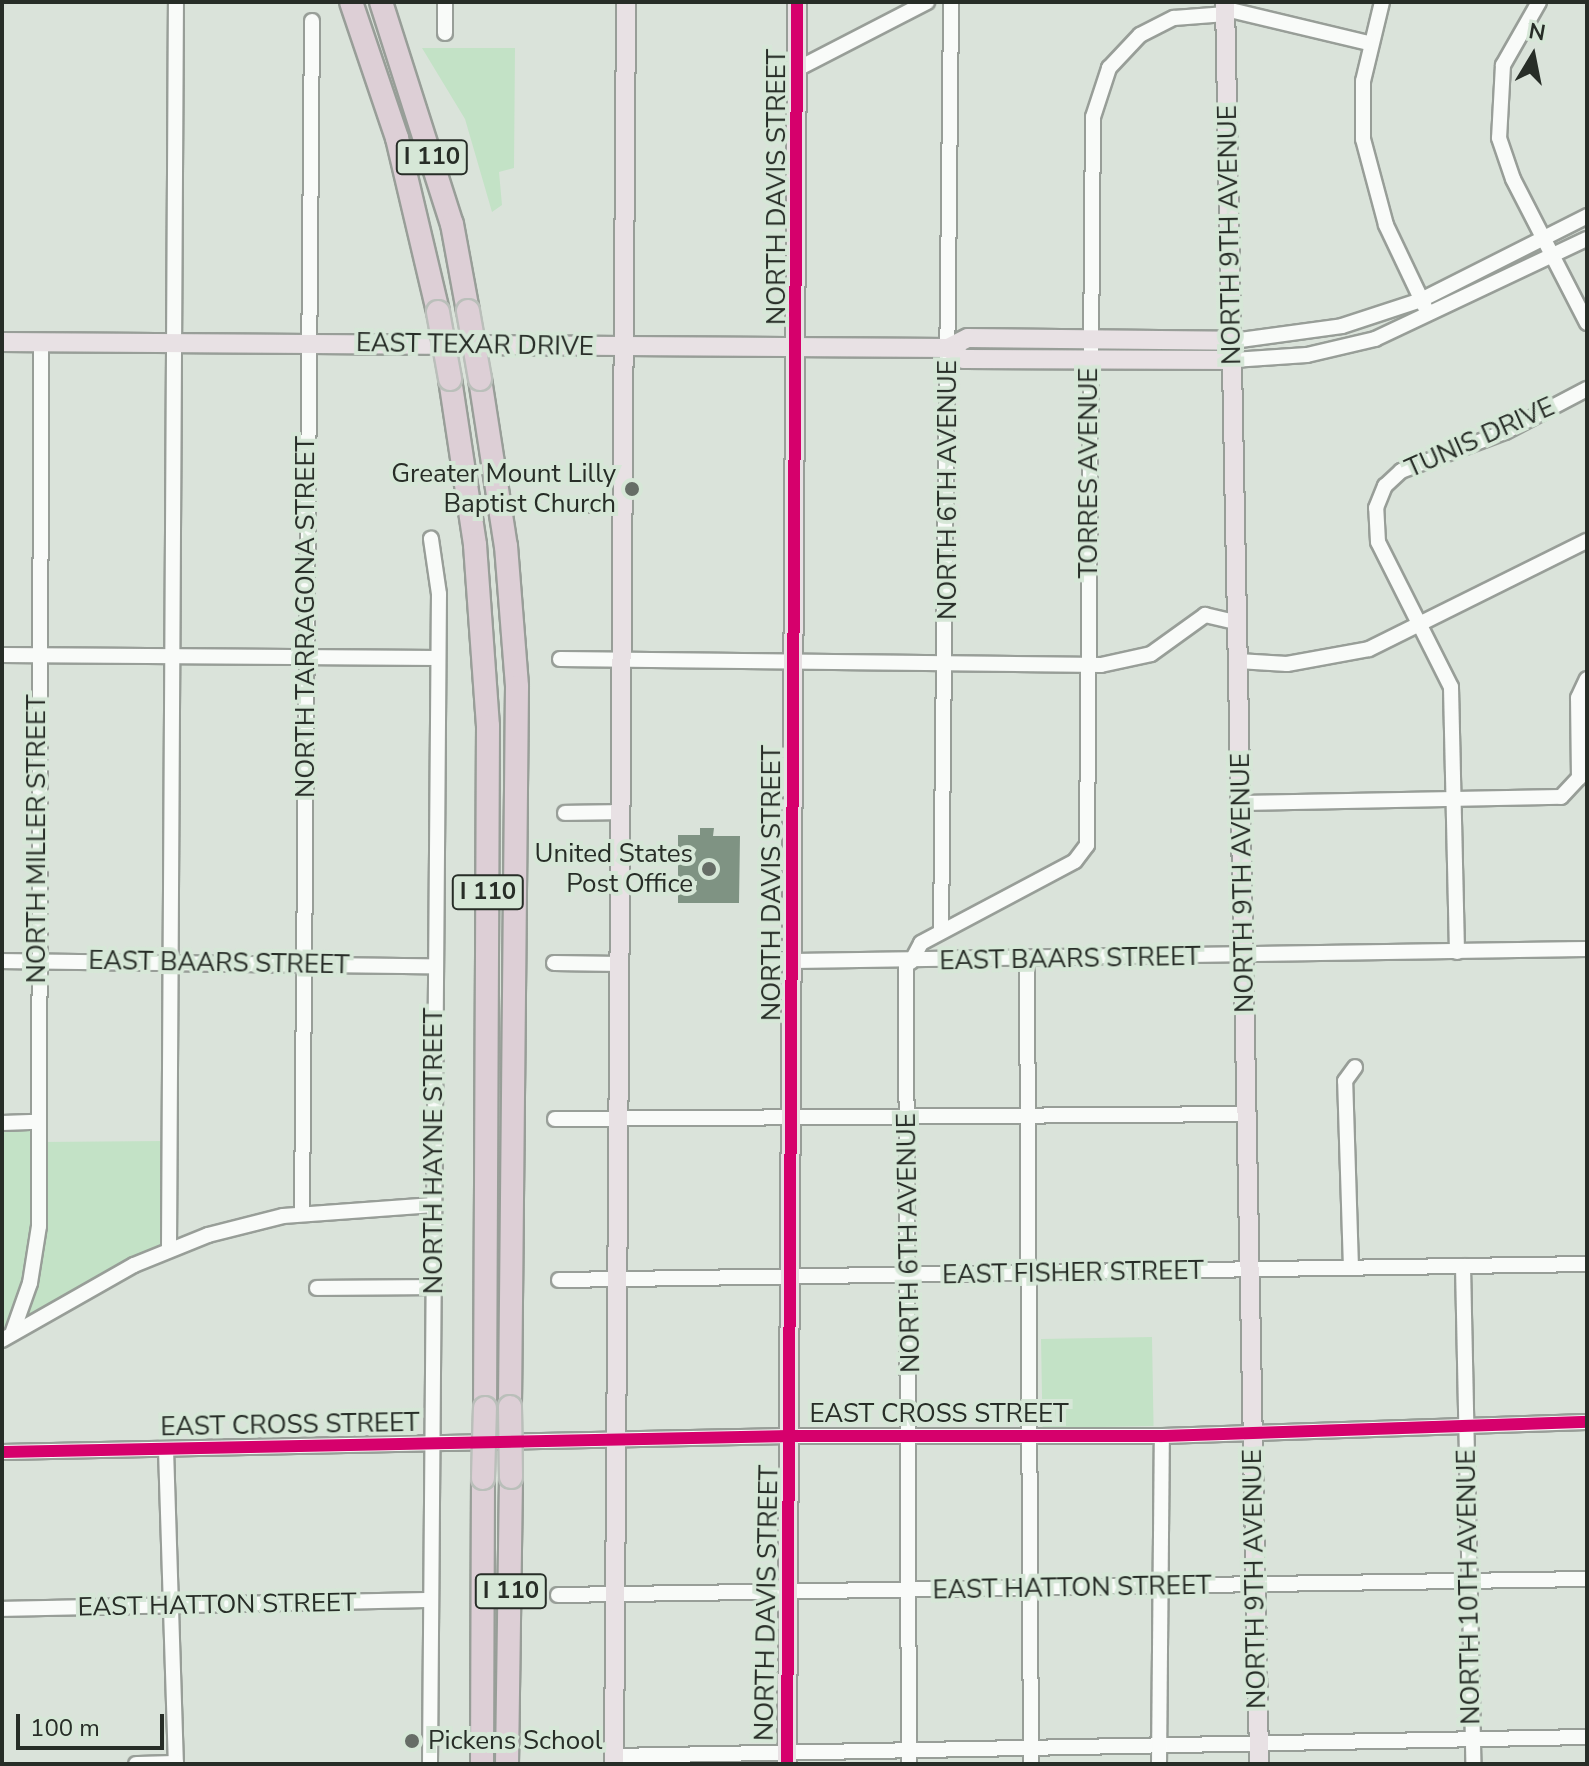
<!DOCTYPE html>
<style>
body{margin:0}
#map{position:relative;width:1589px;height:1766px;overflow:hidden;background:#dae3da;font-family:"Nunito Sans",sans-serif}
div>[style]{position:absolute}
.green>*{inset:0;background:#c3e2c6;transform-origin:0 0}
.building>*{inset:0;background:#7f9383}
.roads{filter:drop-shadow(2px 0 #989e98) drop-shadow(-2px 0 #989e98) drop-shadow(0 2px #989e98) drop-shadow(0 -2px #989e98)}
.minor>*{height:14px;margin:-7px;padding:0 7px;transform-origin:7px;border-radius:7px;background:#f9fbf9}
.major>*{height:18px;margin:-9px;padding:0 9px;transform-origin:9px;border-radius:9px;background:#e8e1e4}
.highway>*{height:22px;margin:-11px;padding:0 11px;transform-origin:11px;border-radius:11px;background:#ddcfd6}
.bridges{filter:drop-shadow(2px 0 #babfba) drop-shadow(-2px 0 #babfba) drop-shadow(0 2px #babfba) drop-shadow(0 -2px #babfba)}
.highway-bridge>*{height:22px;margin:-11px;padding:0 11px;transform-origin:11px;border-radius:11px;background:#ddcfd6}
.cycleway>*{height:12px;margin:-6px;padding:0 6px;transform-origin:6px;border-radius:6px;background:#d6006c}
.dots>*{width:22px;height:22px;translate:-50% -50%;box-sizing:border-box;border:4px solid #d6e7d7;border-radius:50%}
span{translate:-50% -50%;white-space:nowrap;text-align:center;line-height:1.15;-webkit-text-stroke:8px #d6e7d7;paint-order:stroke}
.shield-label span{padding:2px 6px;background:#d6e7d7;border:2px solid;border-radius:6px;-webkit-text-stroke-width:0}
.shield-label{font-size:24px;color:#272d27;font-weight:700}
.street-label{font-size:26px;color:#272d27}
.poi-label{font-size:26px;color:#272d27}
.right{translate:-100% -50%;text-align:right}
.left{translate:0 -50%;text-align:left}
.frame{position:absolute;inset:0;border:4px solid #272d27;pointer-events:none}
.north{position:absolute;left:1493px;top:16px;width:80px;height:80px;-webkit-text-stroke:6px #d6e7d7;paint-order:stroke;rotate:10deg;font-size:22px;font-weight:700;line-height:32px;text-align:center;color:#272d27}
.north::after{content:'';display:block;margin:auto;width:28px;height:36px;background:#272d27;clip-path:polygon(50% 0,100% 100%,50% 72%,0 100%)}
.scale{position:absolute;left:16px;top:1714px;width:148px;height:36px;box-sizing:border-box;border:4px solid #272d27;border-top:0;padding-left:10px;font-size:24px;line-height:28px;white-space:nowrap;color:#272d27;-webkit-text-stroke:6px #d6e7d7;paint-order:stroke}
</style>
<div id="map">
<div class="green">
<i style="clip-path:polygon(422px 48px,515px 48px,514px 168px,499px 172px,502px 205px,492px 212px,465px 119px)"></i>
<i style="clip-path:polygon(2px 1128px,32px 1128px,34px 1199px,26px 1281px,2px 1333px)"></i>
<i style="clip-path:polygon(165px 1141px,164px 1244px,24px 1319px,42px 1142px)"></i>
<i style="left:1152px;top:1337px;width:89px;height:111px;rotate:89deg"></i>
</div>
<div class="building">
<i style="clip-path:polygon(700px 828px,714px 828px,713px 836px,740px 836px,739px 903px,678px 903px,678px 835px,700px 835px)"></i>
</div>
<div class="roads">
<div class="minor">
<i style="left:1382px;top:2px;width:81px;rotate:103.5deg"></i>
<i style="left:1363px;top:81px;width:58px;rotate:90deg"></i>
<i style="left:1363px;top:139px;width:89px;rotate:75deg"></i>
<i style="left:1386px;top:225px;width:91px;rotate:64.6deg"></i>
<i style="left:1539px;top:2px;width:73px;rotate:119.7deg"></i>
<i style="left:1503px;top:65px;width:73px;rotate:93.1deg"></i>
<i style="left:1499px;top:138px;width:43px;rotate:71.1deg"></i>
<i style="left:1513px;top:179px;width:162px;rotate:62.8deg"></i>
<i style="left:1226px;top:9px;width:147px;rotate:13.4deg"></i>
<i style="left:445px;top:33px;width:31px;rotate:-90deg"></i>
<i style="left:801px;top:67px;width:142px;rotate:-27.3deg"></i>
<i style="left:1233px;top:341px;width:110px;rotate:-7.8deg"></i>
<i style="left:1342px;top:326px;width:83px;rotate:-18.2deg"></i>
<i style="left:1421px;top:300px;width:186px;rotate:-26.8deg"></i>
<i style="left:1233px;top:360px;width:74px;rotate:-3.9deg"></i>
<i style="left:1307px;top:355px;width:70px;rotate:-13.2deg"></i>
<i style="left:1375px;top:339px;width:234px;rotate:-25.3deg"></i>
<i style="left:562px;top:505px;width:61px"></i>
<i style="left:2px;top:655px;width:436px;rotate:0.4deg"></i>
<i style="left:560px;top:659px;width:541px;rotate:0.64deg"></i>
<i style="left:1101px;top:665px;width:51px;rotate:-12.4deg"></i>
<i style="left:1151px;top:654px;width:67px;rotate:-35.8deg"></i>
<i style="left:1205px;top:615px;width:32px;rotate:13deg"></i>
<i style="left:1238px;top:661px;width:49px;rotate:3.5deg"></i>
<i style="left:1287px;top:664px;width:83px;rotate:-10.4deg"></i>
<i style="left:1369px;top:649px;width:243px;rotate:-26.4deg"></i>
<i style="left:1242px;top:803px;width:319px;rotate:-1.1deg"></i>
<i style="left:1561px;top:797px;width:26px;rotate:-47deg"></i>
<i style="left:1579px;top:778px;width:80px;rotate:-90.7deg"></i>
<i style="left:1578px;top:698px;width:21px;rotate:-65deg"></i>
<i style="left:565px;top:813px;width:56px;rotate:-1deg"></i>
<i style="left:941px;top:931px;width:929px;rotate:-89.38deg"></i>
<i style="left:1457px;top:952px;width:265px;rotate:-91.3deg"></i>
<i style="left:1451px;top:687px;width:162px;rotate:-116.7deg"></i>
<i style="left:1378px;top:542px;width:34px;rotate:-93deg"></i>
<i style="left:1376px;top:508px;width:24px;rotate:-68deg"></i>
<i style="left:1385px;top:486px;width:22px;rotate:-43deg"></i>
<i style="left:1401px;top:471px;width:111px;rotate:-20.6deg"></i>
<i style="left:1505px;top:432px;width:93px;rotate:-27.7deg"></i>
<i style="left:1027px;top:959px;width:805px;rotate:89.72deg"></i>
<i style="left:2px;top:961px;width:434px;rotate:0.7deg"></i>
<i style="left:794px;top:961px;width:793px;rotate:-0.87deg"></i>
<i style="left:906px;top:962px;width:802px;rotate:89.79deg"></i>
<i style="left:911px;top:962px;width:21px;rotate:-62deg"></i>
<i style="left:921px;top:943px;width:174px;rotate:-28deg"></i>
<i style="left:1075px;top:861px;width:20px;rotate:-53deg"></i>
<i style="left:1087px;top:845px;width:728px;rotate:-89.53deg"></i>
<i style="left:1093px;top:117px;width:52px;rotate:-71.9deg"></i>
<i style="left:1109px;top:68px;width:45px;rotate:-46.8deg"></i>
<i style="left:1140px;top:35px;width:38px;rotate:-27deg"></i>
<i style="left:1174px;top:18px;width:52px;rotate:-4.4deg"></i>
<i style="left:554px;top:963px;width:67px;rotate:0.9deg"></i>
<i style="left:555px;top:1119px;width:692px;rotate:-0.41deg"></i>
<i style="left:2px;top:1123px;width:35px;rotate:-2deg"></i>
<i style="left:302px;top:1213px;width:1192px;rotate:-89.52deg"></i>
<i style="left:169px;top:1248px;width:1246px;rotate:-89.68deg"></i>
<i style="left:1463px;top:1266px;width:498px;rotate:88.8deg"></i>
<i style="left:1351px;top:1268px;width:187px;rotate:-91.8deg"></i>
<i style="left:1345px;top:1081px;width:17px;rotate:-54deg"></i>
<i style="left:559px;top:1280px;width:1028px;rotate:-0.89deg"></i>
<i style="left:317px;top:1288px;width:116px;rotate:-0.5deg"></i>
<i style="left:13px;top:1331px;width:51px;rotate:-70.5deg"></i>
<i style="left:30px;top:1283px;width:58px;rotate:-81deg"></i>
<i style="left:39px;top:1226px;width:882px;rotate:-89.87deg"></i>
<i style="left:2px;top:1340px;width:152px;rotate:-29.6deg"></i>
<i style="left:134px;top:1265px;width:80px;rotate:-22.1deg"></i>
<i style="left:208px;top:1235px;width:77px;rotate:-14.2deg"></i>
<i style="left:283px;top:1216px;width:151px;rotate:-4.2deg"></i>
<i style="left:166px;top:1449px;width:315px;rotate:88.2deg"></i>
<i style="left:2px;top:1452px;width:788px;rotate:-1.16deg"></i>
<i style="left:790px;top:1436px;width:372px"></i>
<i style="left:1162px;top:1436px;width:425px;rotate:-1.9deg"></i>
<i style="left:558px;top:1595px;width:1029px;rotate:-0.89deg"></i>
<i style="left:2px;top:1609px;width:429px;rotate:-1.2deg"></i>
<i style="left:614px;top:1756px;width:973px;rotate:-1.12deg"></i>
<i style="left:136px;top:1764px;width:40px;rotate:-1.4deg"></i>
<i style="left:430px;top:1764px;width:1170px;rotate:-89.56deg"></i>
<i style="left:439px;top:594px;width:56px;rotate:-98.3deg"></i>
<i style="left:1159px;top:1764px;width:328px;rotate:-89.5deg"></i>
</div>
<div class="major">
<i style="left:1225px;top:2px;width:1762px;rotate:88.89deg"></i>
<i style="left:2px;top:342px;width:946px;rotate:0.36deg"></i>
<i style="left:948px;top:348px;width:22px;rotate:-27deg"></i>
<i style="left:968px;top:338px;width:265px;rotate:0.6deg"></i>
<i style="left:948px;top:348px;width:19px;rotate:35deg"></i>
<i style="left:964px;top:359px;width:269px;rotate:0.2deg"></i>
<i style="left:614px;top:1764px;width:1762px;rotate:-89.61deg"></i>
<i style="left:787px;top:1764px;width:1762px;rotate:-89.67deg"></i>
</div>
<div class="highway">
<i style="left:351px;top:2px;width:144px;rotate:71.3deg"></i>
<i style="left:397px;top:138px;width:179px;rotate:76.7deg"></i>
<i style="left:381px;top:2px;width:233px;rotate:72.3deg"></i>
<i style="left:452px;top:224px;width:88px;rotate:79.6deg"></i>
<i style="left:450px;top:379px;width:168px;rotate:81.4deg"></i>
<i style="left:475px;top:545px;width:181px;rotate:85.9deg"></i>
<i style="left:488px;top:726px;width:682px;rotate:90.25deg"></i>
<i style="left:480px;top:379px;width:169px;rotate:81.2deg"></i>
<i style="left:506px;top:546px;width:141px;rotate:85.5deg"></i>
<i style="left:517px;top:687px;width:720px;rotate:90.56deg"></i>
<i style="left:482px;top:1764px;width:286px;rotate:-89.8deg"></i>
<i style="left:507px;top:1764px;width:287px;rotate:-89.2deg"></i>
</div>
</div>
<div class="bridges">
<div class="highway-bridge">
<i style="left:468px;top:311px;width:69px;rotate:80deg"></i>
<i style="left:438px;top:312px;width:68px;rotate:79.8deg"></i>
<i style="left:510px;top:1407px;width:70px;rotate:89.2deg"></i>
<i style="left:483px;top:1478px;width:70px;rotate:-88.4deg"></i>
</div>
</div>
<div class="cycleway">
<i style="left:2px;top:1452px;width:788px;rotate:-1.16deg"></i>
<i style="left:790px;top:1436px;width:372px"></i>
<i style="left:1162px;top:1436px;width:425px;rotate:-1.9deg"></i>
<i style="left:787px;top:1764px;width:1762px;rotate:-89.67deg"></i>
</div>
<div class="dots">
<i style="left:632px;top:489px;background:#666d66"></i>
<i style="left:709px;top:869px;background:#666d66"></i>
<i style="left:412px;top:1741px;background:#666d66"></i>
</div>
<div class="shield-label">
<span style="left:432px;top:157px">I 110</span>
<span style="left:488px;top:892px">I 110</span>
<span style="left:511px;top:1591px">I 110</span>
</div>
<div class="street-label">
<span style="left:777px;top:187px;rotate:-90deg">NORTH DAVIS STREET</span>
<span style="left:1230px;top:235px;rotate:-91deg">NORTH 9TH AVENUE</span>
<span style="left:475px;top:345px;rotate:1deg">EAST TEXAR DRIVE</span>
<span style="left:1480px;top:438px;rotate:-24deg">TUNIS DRIVE</span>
<span style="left:1089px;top:473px;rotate:-90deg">TORRES AVENUE</span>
<span style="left:948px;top:490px;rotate:-90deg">NORTH 6TH AVENUE</span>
<span style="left:306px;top:617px;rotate:-90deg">NORTH TARRAGONA STREET</span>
<span style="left:37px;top:839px;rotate:-90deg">NORTH MILLER STREET</span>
<span style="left:772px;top:883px;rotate:-90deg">NORTH DAVIS STREET</span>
<span style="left:1243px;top:883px;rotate:-91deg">NORTH 9TH AVENUE</span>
<span style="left:1070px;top:959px;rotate:-1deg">EAST BAARS STREET</span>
<span style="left:219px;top:963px;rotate:1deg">EAST BAARS STREET</span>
<span style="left:434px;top:1151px;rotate:-90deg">NORTH HAYNE STREET</span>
<span style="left:909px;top:1243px;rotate:-91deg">NORTH 6TH AVENUE</span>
<span style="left:1073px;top:1273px;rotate:-1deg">EAST FISHER STREET</span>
<span style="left:939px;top:1414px">EAST CROSS STREET</span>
<span style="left:290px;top:1425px;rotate:-1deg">EAST CROSS STREET</span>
<span style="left:1255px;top:1579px;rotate:-91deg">NORTH 9TH AVENUE</span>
<span style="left:1469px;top:1587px;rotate:-91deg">NORTH 10TH AVENUE</span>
<span style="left:1072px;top:1588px;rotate:-1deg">EAST HATTON STREET</span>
<span style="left:767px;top:1603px;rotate:-89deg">NORTH DAVIS STREET</span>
<span style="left:217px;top:1605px;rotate:-1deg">EAST HATTON STREET</span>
</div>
<div class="poi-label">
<span class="right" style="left:616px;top:489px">Greater Mount Lilly<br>Baptist Church</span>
<span class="right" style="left:693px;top:869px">United States<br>Post Office</span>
<span class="left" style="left:428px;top:1741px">Pickens School</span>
</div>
<div class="frame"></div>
<div class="north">N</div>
<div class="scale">100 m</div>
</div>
